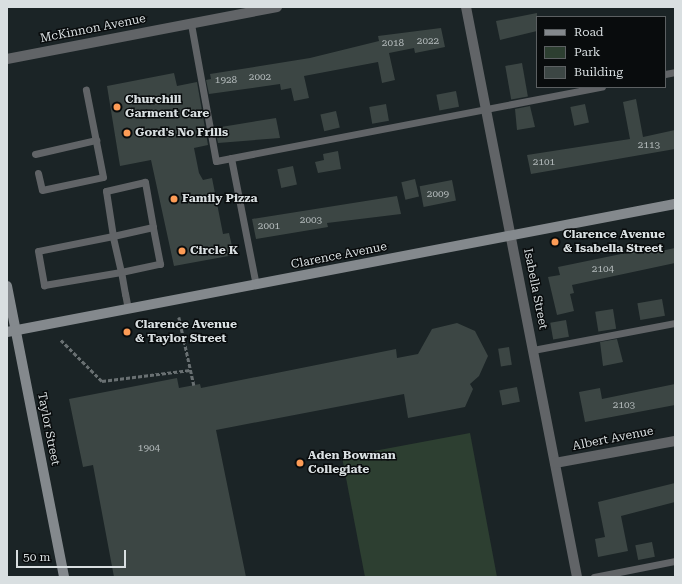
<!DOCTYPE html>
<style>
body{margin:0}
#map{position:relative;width:682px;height:584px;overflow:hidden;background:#1b2426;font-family:"Roboto Serif",serif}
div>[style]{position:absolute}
.green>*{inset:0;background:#2d3f31}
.building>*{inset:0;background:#3c4644;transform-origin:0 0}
.path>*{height:2.5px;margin-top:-1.25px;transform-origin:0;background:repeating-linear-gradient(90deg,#697072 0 4px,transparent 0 6px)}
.lane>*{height:7px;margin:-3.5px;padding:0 3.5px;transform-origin:3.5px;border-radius:3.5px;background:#616467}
.street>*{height:10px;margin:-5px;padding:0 5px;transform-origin:5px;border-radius:5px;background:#616467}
.secondary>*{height:10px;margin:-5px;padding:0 5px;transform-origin:5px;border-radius:5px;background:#84898d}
.dots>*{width:11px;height:11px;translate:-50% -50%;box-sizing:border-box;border:2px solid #090c0d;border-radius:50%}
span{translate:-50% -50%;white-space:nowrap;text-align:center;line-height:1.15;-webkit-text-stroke:3px #090c0d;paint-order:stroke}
.number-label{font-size:10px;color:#b2b9ba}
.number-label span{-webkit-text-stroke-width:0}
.street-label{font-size:12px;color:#d9dfe1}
.poi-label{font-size:12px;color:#d9dfe1;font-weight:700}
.left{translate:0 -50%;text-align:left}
.frame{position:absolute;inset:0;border:8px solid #d9dfe1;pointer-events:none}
.legend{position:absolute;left:536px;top:16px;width:130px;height:72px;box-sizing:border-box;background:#090c0d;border:1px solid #5c6062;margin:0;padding:5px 7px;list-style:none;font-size:12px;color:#d9dfe1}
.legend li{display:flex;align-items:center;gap:8px;height:20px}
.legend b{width:20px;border:1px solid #5c6062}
.scale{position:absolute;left:16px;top:550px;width:110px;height:18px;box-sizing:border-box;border:2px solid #d9dfe1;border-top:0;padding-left:5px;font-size:12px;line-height:14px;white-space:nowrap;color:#d9dfe1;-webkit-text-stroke:3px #090c0d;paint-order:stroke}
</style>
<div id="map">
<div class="green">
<i style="clip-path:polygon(470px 433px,497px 577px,365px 577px,342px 457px)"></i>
</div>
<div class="building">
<i style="clip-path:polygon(537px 13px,537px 31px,500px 40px,496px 21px)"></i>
<i style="clip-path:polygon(441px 28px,445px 47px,415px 53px,414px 48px,389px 53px,395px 80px,382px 83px,378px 62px,304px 76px,309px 98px,294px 101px,291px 88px,281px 90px,280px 84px,209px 94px,206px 80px,211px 79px,210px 74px,310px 58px,379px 41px,378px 36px)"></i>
<i style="left:522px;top:63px;width:34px;height:17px;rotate:80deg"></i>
<i style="clip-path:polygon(174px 73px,177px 86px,197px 82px,208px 145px,194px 148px,199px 173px,203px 180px,212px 178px,223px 234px,229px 233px,234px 255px,174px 266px,151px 160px,120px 166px,107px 86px)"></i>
<i style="left:456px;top:91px;width:16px;height:20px;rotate:79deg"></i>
<i style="clip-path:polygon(636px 99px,643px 137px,675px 130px,675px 149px,531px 174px,527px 155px,630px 139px,623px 102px)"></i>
<i style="left:386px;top:104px;width:17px;height:17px;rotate:80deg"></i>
<i style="left:585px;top:104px;width:19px;height:15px;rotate:78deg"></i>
<i style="clip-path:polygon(530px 106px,535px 127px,517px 130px,515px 109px)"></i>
<i style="left:336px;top:111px;width:17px;height:16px;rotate:77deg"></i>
<i style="clip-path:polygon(276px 118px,280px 138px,218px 143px,215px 128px)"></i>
<i style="clip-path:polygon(338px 151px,341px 169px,318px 173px,315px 162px,324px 160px,323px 154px)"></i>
<i style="left:293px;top:166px;width:19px;height:16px;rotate:78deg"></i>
<i style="left:415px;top:179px;width:18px;height:14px;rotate:77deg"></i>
<i style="left:452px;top:180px;width:21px;height:33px;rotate:79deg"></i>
<i style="clip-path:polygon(397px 196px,401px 214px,327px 223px,328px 227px,256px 239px,252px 219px)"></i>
<i style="clip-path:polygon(655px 247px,656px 252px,675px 248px,675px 263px,572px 285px,574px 293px,570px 294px,574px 311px,557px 315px,548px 277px,560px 275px,558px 267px)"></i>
<i style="left:662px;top:299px;width:17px;height:25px;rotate:80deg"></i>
<i style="left:613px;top:309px;width:20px;height:18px;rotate:81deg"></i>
<i style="left:566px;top:320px;width:17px;height:16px;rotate:80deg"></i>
<i style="clip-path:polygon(457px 323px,475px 331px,488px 356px,479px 376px,470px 384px,473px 389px,465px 407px,408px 418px,404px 394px,216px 430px,246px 577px,114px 577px,93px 465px,83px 467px,69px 399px,177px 378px,179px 388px,200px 384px,201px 388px,396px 349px,397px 358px,418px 354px,432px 329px)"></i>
<i style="clip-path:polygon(617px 339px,623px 362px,603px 366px,600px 342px)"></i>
<i style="left:509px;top:347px;width:18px;height:11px;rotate:81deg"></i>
<i style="clip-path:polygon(675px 384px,675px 405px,585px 422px,579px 392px,600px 388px,602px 399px)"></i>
<i style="left:517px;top:387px;width:15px;height:18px;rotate:79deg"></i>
<i style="clip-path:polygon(675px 483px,675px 502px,621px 516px,628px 551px,598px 557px,595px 539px,605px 537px,598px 502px)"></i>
<i style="left:652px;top:542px;width:15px;height:17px;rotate:79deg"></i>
</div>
<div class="path">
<i style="left:179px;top:317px;width:70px;rotate:77.6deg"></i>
<i style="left:61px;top:340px;width:58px;rotate:45deg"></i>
<i style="left:102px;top:381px;width:89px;rotate:-7.1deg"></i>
</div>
<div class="lane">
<i style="left:191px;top:24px;width:139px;rotate:79.7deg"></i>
<i style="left:216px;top:161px;width:393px;rotate:-10.9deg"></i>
<i style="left:665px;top:74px;width:10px;rotate:-11deg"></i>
<i style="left:35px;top:154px;width:63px;rotate:-12.9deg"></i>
<i style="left:231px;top:158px;width:129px;rotate:78.9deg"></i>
<i style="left:38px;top:173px;width:17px;rotate:77deg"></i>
<i style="left:42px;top:190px;width:62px;rotate:-12deg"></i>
<i style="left:103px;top:177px;width:89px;rotate:-101.1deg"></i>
<i style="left:128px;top:309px;width:15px;rotate:-101deg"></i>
<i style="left:125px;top:294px;width:22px;rotate:-100deg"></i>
<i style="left:121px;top:272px;width:37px;rotate:-103deg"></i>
<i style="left:113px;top:236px;width:76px;rotate:168.7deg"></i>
<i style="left:38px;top:251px;width:35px;rotate:80deg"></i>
<i style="left:44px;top:285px;width:78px;rotate:-9.6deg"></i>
<i style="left:121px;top:272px;width:40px;rotate:-12deg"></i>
<i style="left:160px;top:264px;width:38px;rotate:-101deg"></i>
<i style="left:153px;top:227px;width:46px;rotate:-100.1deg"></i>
<i style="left:145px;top:182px;width:40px;rotate:167deg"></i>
<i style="left:106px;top:191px;width:46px;rotate:81.2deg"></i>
<i style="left:113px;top:236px;width:41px;rotate:-12.7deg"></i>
<i style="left:533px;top:350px;width:145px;rotate:-10.8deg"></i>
<i style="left:594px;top:577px;width:83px;rotate:-11.2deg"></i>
</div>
<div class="street">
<i style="left:466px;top:7px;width:581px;rotate:78.98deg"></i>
<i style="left:7px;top:59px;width:275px;rotate:-10.9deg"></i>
<i style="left:555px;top:463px;width:122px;rotate:-10.4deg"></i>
</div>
<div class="secondary">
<i style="left:7px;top:286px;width:297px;rotate:78.9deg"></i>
<i style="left:7px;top:332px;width:680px;rotate:-10.85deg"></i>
</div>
<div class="dots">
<i style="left:117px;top:107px;background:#fd9c56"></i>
<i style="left:127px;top:133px;background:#fd9c56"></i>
<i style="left:174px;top:199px;background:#fd9c56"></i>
<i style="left:555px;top:242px;background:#fd9c56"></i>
<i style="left:182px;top:251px;background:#fd9c56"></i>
<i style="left:127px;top:332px;background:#fd9c56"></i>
<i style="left:300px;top:463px;background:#fd9c56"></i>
</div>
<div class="number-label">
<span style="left:428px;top:41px">2022</span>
<span style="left:393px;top:43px">2018</span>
<span style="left:260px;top:77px">2002</span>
<span style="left:226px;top:80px">1928</span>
<span style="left:649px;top:145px">2113</span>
<span style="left:544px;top:162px">2101</span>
<span style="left:438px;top:194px">2009</span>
<span style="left:311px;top:220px">2003</span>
<span style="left:269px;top:226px">2001</span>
<span style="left:603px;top:269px">2104</span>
<span style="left:624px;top:405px">2103</span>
<span style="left:149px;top:448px">1904</span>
</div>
<div class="street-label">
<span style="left:93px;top:29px;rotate:-11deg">McKinnon Avenue</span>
<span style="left:339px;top:256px;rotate:-11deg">Clarence Avenue</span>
<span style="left:535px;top:289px;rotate:79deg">Isabella Street</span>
<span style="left:48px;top:429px;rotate:79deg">Taylor Street</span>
<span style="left:613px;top:439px;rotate:-11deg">Albert Avenue</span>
</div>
<div class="poi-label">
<span class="left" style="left:125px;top:107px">Churchill<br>Garment Care</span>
<span class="left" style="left:135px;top:133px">Gord's No Frills</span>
<span class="left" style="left:182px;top:199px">Family Pizza</span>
<span class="left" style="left:563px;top:242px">Clarence Avenue<br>&amp; Isabella Street</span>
<span class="left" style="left:190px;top:251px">Circle K</span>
<span class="left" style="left:135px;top:332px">Clarence Avenue<br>&amp; Taylor Street</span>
<span class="left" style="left:308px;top:463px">Aden Bowman<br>Collegiate</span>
</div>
<div class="frame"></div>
<ul class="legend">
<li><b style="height:5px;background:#84898d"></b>Road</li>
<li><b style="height:11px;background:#2d3f31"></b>Park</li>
<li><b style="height:11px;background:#3c4644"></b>Building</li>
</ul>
<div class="scale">50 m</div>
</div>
